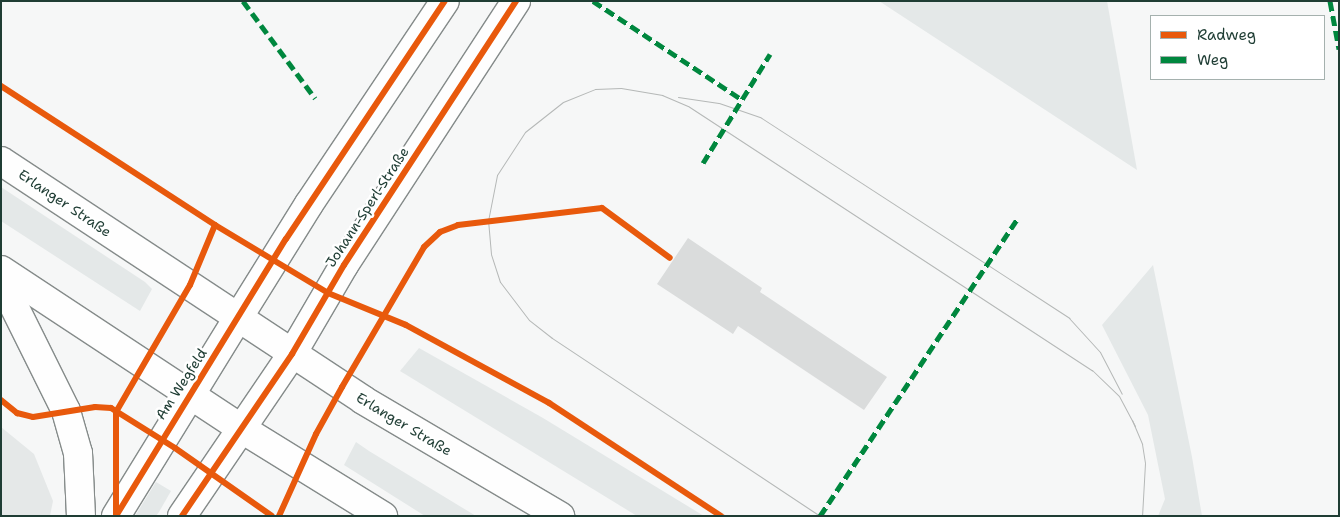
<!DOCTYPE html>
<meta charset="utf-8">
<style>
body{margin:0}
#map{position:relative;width:1340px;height:517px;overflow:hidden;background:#f6f7f7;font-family:"Shantell Sans",sans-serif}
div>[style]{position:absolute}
.built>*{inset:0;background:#e5e8e8}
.green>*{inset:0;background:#e4e8e8}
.building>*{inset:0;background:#dadcdc}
.roads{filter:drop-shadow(1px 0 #858b8a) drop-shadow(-1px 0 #858b8a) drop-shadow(0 1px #858b8a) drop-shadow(0 -1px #858b8a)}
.street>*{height:28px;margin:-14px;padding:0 14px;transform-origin:14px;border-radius:14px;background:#fefefe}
.secondary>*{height:28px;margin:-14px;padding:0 14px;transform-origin:14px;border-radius:14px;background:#fefefe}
.primary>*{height:28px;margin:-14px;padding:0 14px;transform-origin:14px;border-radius:14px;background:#fefefe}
.tram>*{height:1px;margin:-0.5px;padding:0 0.5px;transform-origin:0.5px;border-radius:0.5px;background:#b5b8b7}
.quiet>*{height:5px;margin-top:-2.5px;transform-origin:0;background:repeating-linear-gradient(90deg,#00873e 0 10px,transparent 0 15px)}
.cycleway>*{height:6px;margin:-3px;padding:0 3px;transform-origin:3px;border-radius:3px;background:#e8590c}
span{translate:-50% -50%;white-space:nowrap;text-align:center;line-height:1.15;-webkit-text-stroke:5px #fff;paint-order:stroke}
.street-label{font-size:14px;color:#1f3d34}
.frame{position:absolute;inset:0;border:2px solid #1f3d34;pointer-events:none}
.legend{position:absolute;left:1150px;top:15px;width:175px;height:65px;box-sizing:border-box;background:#fff;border:1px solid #a5b1ae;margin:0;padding:6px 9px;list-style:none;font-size:15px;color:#1f3d34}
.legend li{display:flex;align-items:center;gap:10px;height:25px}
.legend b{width:25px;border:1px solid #a5b1ae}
</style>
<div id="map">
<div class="built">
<i style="clip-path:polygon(1px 427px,34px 454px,53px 501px,50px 516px,1px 516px)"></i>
</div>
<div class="green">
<i style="clip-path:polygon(879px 1px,1107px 1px,1137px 170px)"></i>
<i style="clip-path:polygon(1px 187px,145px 282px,152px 289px,140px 311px,1px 221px)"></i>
<i style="clip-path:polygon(1153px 265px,1192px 457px,1202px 516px,1158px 516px,1165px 499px,1148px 415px,1102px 325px)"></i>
<i style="clip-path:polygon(419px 348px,543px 418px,704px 516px,637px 516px,400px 371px)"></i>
<i style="clip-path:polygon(356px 442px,369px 451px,476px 516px,425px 516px,344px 465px)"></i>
<i style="clip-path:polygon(156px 482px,171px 491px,159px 512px,156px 516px,135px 516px)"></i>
</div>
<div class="building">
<i style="clip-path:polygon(688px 238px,762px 288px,760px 292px,887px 377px,864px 410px,738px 326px,733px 334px,657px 284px)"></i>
</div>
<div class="roads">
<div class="street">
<i style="left:238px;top:318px;width:134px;rotate:-58.1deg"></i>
<i style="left:309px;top:204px;width:244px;rotate:-56.2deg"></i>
<i style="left:292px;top:354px;width:103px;rotate:-59.7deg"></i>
<i style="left:344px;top:265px;width:315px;rotate:-56.9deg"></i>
</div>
<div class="secondary">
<i style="left:116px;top:516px;width:233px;rotate:-58.4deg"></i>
<i style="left:182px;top:516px;width:196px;rotate:-55.8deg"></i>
</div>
<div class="primary">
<i style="left:1px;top:161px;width:434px;rotate:33.4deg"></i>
<i style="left:363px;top:400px;width:229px;rotate:30.5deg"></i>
<i style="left:1px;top:270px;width:289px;rotate:33.4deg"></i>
<i style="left:242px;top:429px;width:166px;rotate:31.7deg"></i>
<i style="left:1px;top:280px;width:146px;rotate:63.6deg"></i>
<i style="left:66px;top:411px;width:44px;rotate:74.1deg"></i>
<i style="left:78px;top:453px;width:63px;rotate:87.3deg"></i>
</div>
</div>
<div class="tram">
<i style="left:678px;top:97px;width:41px;rotate:8.3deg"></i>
<i style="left:719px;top:103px;width:43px;rotate:18.9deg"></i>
<i style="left:760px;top:117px;width:369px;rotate:33deg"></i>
<i style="left:1069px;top:318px;width:46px;rotate:47.6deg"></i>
<i style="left:1100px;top:352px;width:47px;rotate:62.4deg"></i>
<i style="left:1132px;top:420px;width:26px;rotate:67deg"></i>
<i style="left:1142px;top:444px;width:19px;rotate:81deg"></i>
<i style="left:1145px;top:463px;width:53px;rotate:93.2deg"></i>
<i style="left:820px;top:516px;width:322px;rotate:-146.4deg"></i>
<i style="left:552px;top:338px;width:29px;rotate:-142deg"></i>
<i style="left:529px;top:320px;width:48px;rotate:-127.3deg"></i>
<i style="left:500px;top:282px;width:29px;rotate:-108deg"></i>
<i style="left:491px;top:254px;width:33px;rotate:-95deg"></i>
<i style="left:488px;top:221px;width:47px;rotate:-78.9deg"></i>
<i style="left:497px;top:175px;width:51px;rotate:-56.9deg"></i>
<i style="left:525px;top:132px;width:48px;rotate:-38.3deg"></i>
<i style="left:563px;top:102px;width:35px;rotate:-22deg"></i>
<i style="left:595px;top:89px;width:26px;rotate:-2deg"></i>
<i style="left:621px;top:88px;width:42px;rotate:9.7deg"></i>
<i style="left:662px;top:95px;width:28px;rotate:23deg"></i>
<i style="left:688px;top:106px;width:483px;rotate:33.2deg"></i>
<i style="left:1092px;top:370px;width:37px;rotate:44deg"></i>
<i style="left:1119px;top:396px;width:34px;rotate:62deg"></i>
</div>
<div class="quiet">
<i style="left:243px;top:1px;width:121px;rotate:53.4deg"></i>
<i style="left:593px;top:1px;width:178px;rotate:33.5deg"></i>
<i style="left:1330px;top:1px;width:49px;rotate:79.4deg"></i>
<i style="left:703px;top:163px;width:128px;rotate:-58.4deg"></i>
<i style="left:820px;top:516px;width:356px;rotate:-56.4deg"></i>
</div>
<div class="cycleway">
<i style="left:1px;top:86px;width:255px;rotate:33deg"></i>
<i style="left:215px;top:225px;width:132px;rotate:31deg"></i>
<i style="left:328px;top:293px;width:84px;rotate:22.3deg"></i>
<i style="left:406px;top:325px;width:163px;rotate:28.6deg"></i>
<i style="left:549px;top:403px;width:206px;rotate:33.3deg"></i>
<i style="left:1px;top:400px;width:21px;rotate:39deg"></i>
<i style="left:17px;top:413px;width:16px;rotate:14deg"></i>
<i style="left:33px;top:417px;width:63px;rotate:-9.2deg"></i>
<i style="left:95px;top:407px;width:16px;rotate:4deg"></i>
<i style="left:111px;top:408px;width:75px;rotate:32deg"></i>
<i style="left:175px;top:448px;width:118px;rotate:35deg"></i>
<i style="left:116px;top:515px;width:103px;rotate:-90deg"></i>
<i style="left:116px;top:412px;width:147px;rotate:-59.8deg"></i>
<i style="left:190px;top:285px;width:65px;rotate:-67.4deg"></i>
<i style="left:116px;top:516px;width:325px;rotate:-58.5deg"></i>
<i style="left:286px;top:239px;width:286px;rotate:-56.3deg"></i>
<i style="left:182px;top:516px;width:196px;rotate:-55.8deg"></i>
<i style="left:292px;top:354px;width:103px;rotate:-59.7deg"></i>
<i style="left:344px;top:265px;width:315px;rotate:-56.9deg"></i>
<i style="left:279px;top:516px;width:90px;rotate:-65.7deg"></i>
<i style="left:316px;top:434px;width:54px;rotate:-61deg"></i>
<i style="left:342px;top:387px;width:162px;rotate:-59.6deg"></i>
<i style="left:424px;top:247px;width:22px;rotate:-43deg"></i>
<i style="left:440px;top:232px;width:19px;rotate:-21deg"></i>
<i style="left:458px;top:225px;width:145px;rotate:-6.7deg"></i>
<i style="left:602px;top:208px;width:84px;rotate:36.3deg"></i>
</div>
<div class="street-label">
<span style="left:65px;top:203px;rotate:34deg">Erlanger Straße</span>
<span style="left:367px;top:207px;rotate:-57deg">Johann-Sperl-Straße</span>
<span style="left:181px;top:384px;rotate:-57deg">Am Wegfeld</span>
<span style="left:404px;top:424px;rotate:31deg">Erlanger Straße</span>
</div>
<div class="frame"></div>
<ul class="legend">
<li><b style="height:6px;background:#e8590c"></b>Radweg</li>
<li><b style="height:6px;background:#00873e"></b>Weg</li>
</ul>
</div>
